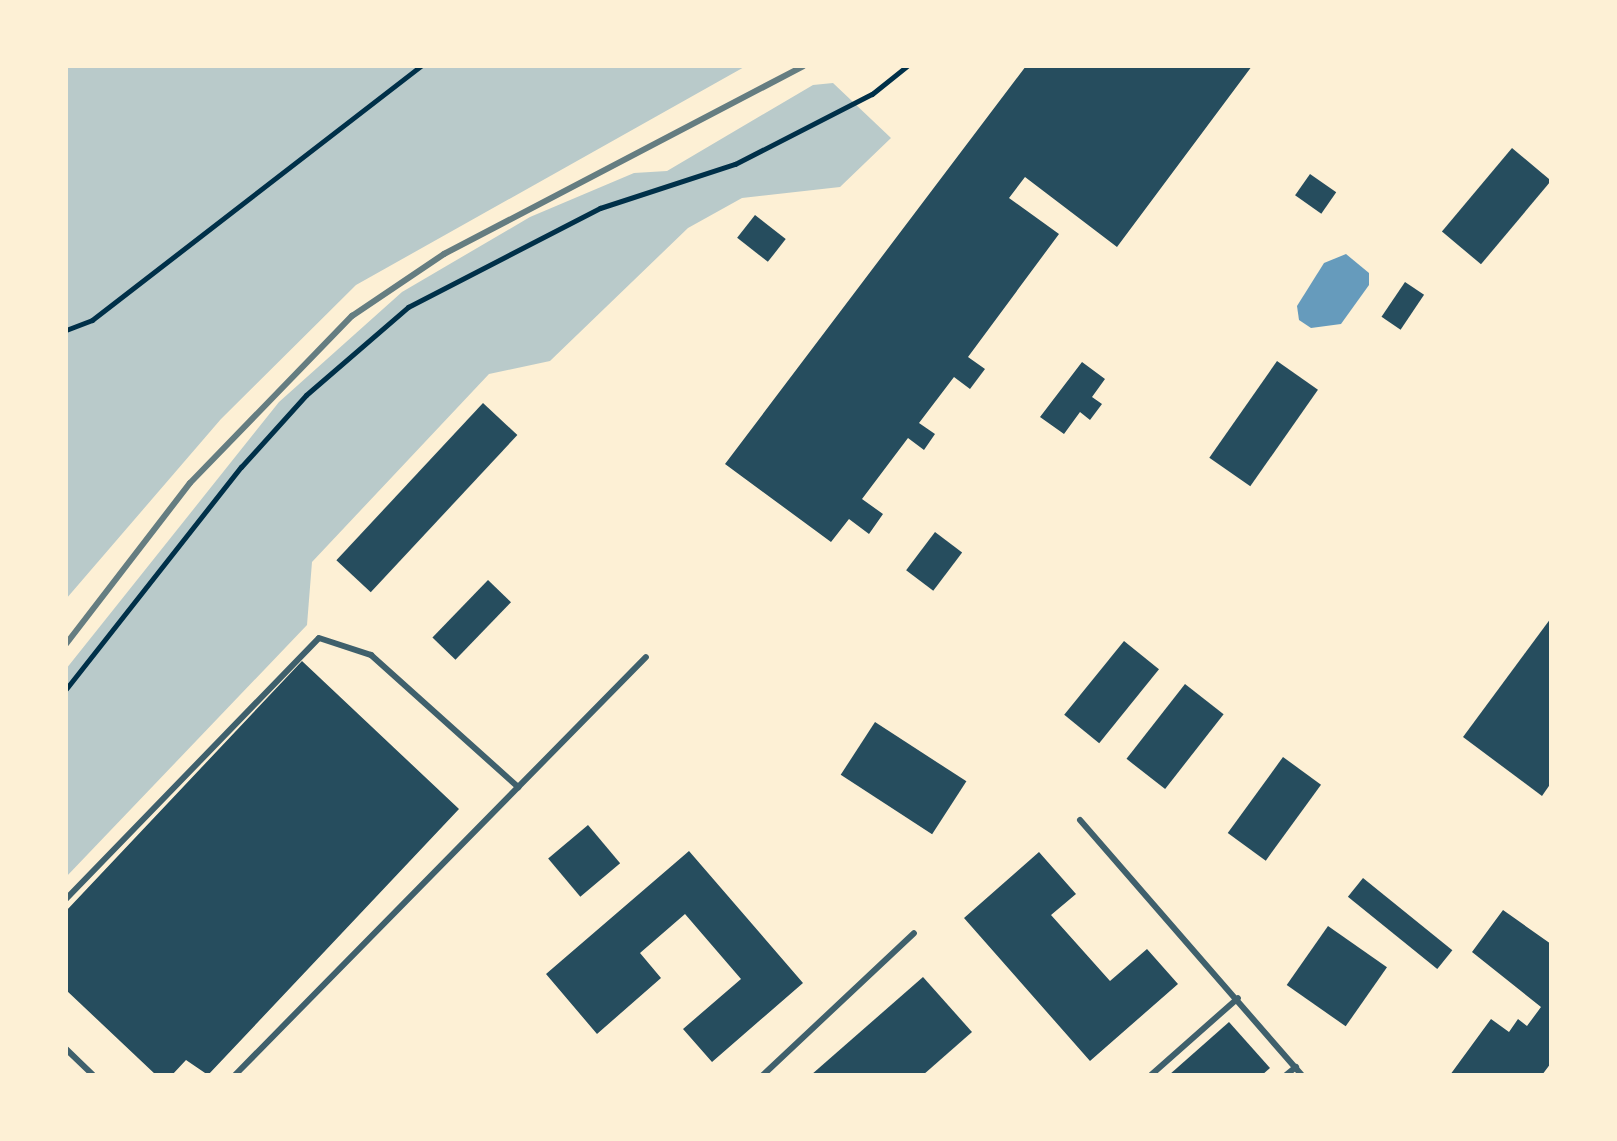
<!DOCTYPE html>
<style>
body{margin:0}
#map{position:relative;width:1617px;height:1141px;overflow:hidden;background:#fdf0d5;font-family:Raleway,sans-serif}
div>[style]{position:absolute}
.green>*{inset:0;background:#b9caca}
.water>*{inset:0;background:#669bbc}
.building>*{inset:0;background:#264d5e;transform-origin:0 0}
.path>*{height:5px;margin:-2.5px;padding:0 2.5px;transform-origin:2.5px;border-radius:2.5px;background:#003049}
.service>*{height:6px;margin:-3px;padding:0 3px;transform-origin:3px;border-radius:3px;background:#3f606c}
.rail>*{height:6px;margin:-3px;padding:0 3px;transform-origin:3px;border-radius:3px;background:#657d81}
span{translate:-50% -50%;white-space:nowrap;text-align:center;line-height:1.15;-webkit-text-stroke:7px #fdf0d5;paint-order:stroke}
.frame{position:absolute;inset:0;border:68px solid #fdf0d5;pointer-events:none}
</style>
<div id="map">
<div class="green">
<i style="clip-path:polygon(66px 66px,746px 66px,356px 285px,221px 419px,66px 599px)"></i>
<i style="clip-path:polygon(833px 83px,891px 138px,840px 187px,742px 198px,688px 228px,550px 361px,489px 374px,312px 562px,307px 625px,66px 877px,66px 669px,279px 402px,402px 292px,530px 217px,634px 173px,667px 171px,813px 85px)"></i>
</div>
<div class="water">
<i style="clip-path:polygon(1346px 254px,1369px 273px,1369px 285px,1341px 324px,1311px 328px,1299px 320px,1297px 306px,1324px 263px)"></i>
</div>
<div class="building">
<i style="clip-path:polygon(1026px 66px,1252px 66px,1117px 247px,1025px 177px,1009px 198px,1059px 234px,968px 357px,985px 369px,970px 389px,954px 377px,919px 423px,935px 434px,924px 450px,908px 438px,862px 499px,883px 514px,869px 534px,849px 519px,831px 542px,725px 464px)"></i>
<i style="left:1512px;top:148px;width:51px;height:109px;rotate:40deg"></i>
<i style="left:1310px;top:174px;width:32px;height:26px;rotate:35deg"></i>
<i style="left:755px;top:215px;width:39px;height:29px;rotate:38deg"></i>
<i style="left:1405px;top:282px;width:23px;height:42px;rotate:34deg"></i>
<i style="left:1277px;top:361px;width:50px;height:118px;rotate:35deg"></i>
<i style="clip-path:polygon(1082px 362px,1105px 379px,1092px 397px,1102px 404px,1090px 420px,1080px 412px,1064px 434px,1040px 417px)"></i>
<i style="left:483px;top:403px;width:47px;height:215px;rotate:43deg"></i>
<i style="left:935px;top:532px;width:34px;height:48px;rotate:37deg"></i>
<i style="left:488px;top:580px;width:32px;height:80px;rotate:44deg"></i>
<i style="clip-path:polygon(1551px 618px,1551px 783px,1542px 796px,1463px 737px)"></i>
<i style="left:1124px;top:641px;width:45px;height:95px;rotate:39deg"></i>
<i style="clip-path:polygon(302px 661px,459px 809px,208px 1075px,186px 1060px,172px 1075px,156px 1075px,66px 990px,66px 911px)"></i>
<i style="left:1185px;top:684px;width:49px;height:95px;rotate:38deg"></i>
<i style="left:875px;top:722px;width:109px;height:63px;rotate:33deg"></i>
<i style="left:1283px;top:757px;width:47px;height:94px;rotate:36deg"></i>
<i style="left:588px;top:825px;width:50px;height:52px;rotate:50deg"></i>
<i style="clip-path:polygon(689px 851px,803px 983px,712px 1062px,683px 1029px,741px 979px,685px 914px,640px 953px,661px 978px,597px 1034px,546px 974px)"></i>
<i style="clip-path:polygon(1039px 852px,1076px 894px,1051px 915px,1110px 981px,1147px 949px,1178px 984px,1090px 1061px,964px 918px)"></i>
<i style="left:1363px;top:878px;width:115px;height:24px;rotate:39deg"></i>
<i style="clip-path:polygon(1503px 910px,1551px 944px,1551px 1063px,1542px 1075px,1450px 1075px,1491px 1019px,1509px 1032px,1518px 1019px,1527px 1026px,1541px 1007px,1472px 952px)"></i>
<i style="left:1328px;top:926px;width:72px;height:72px;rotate:35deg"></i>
<i style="clip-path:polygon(923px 977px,972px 1032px,923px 1075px,811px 1075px)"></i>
<i style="clip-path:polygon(1229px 1022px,1270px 1068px,1262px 1075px,1169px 1075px)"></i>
</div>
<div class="path">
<i style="left:66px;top:330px;width:28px;rotate:-21deg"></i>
<i style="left:92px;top:320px;width:416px;rotate:-37.7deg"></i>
<i style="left:66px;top:689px;width:283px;rotate:-51.8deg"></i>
<i style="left:241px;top:467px;width:97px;rotate:-47.9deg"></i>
<i style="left:306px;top:395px;width:135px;rotate:-40.8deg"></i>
<i style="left:408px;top:307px;width:216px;rotate:-27.3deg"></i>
<i style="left:600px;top:208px;width:142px;rotate:-18.1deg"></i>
<i style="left:735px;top:164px;width:154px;rotate:-27.1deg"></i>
<i style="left:872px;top:94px;width:45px;rotate:-38.7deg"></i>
</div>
<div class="service">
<i style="left:1080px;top:820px;width:338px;rotate:49deg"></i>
<i style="left:66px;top:899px;width:363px;rotate:-45.9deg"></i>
<i style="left:319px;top:638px;width:55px;rotate:18.1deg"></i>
<i style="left:371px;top:655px;width:198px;rotate:41.9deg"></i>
<i style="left:66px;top:1049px;width:37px;rotate:44deg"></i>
<i style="left:235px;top:1075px;width:586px;rotate:-45.48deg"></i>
<i style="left:763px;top:1075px;width:207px;rotate:-43.2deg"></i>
<i style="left:1151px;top:1075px;width:116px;rotate:-41.5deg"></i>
<i style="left:1286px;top:1075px;width:13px;rotate:-39deg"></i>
</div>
<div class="rail">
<i style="left:66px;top:644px;width:203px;rotate:-52.4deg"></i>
<i style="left:190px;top:483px;width:233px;rotate:-45.9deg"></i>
<i style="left:352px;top:316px;width:111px;rotate:-34deg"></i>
<i style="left:444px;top:254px;width:405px;rotate:-27.6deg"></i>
</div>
<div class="frame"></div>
</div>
